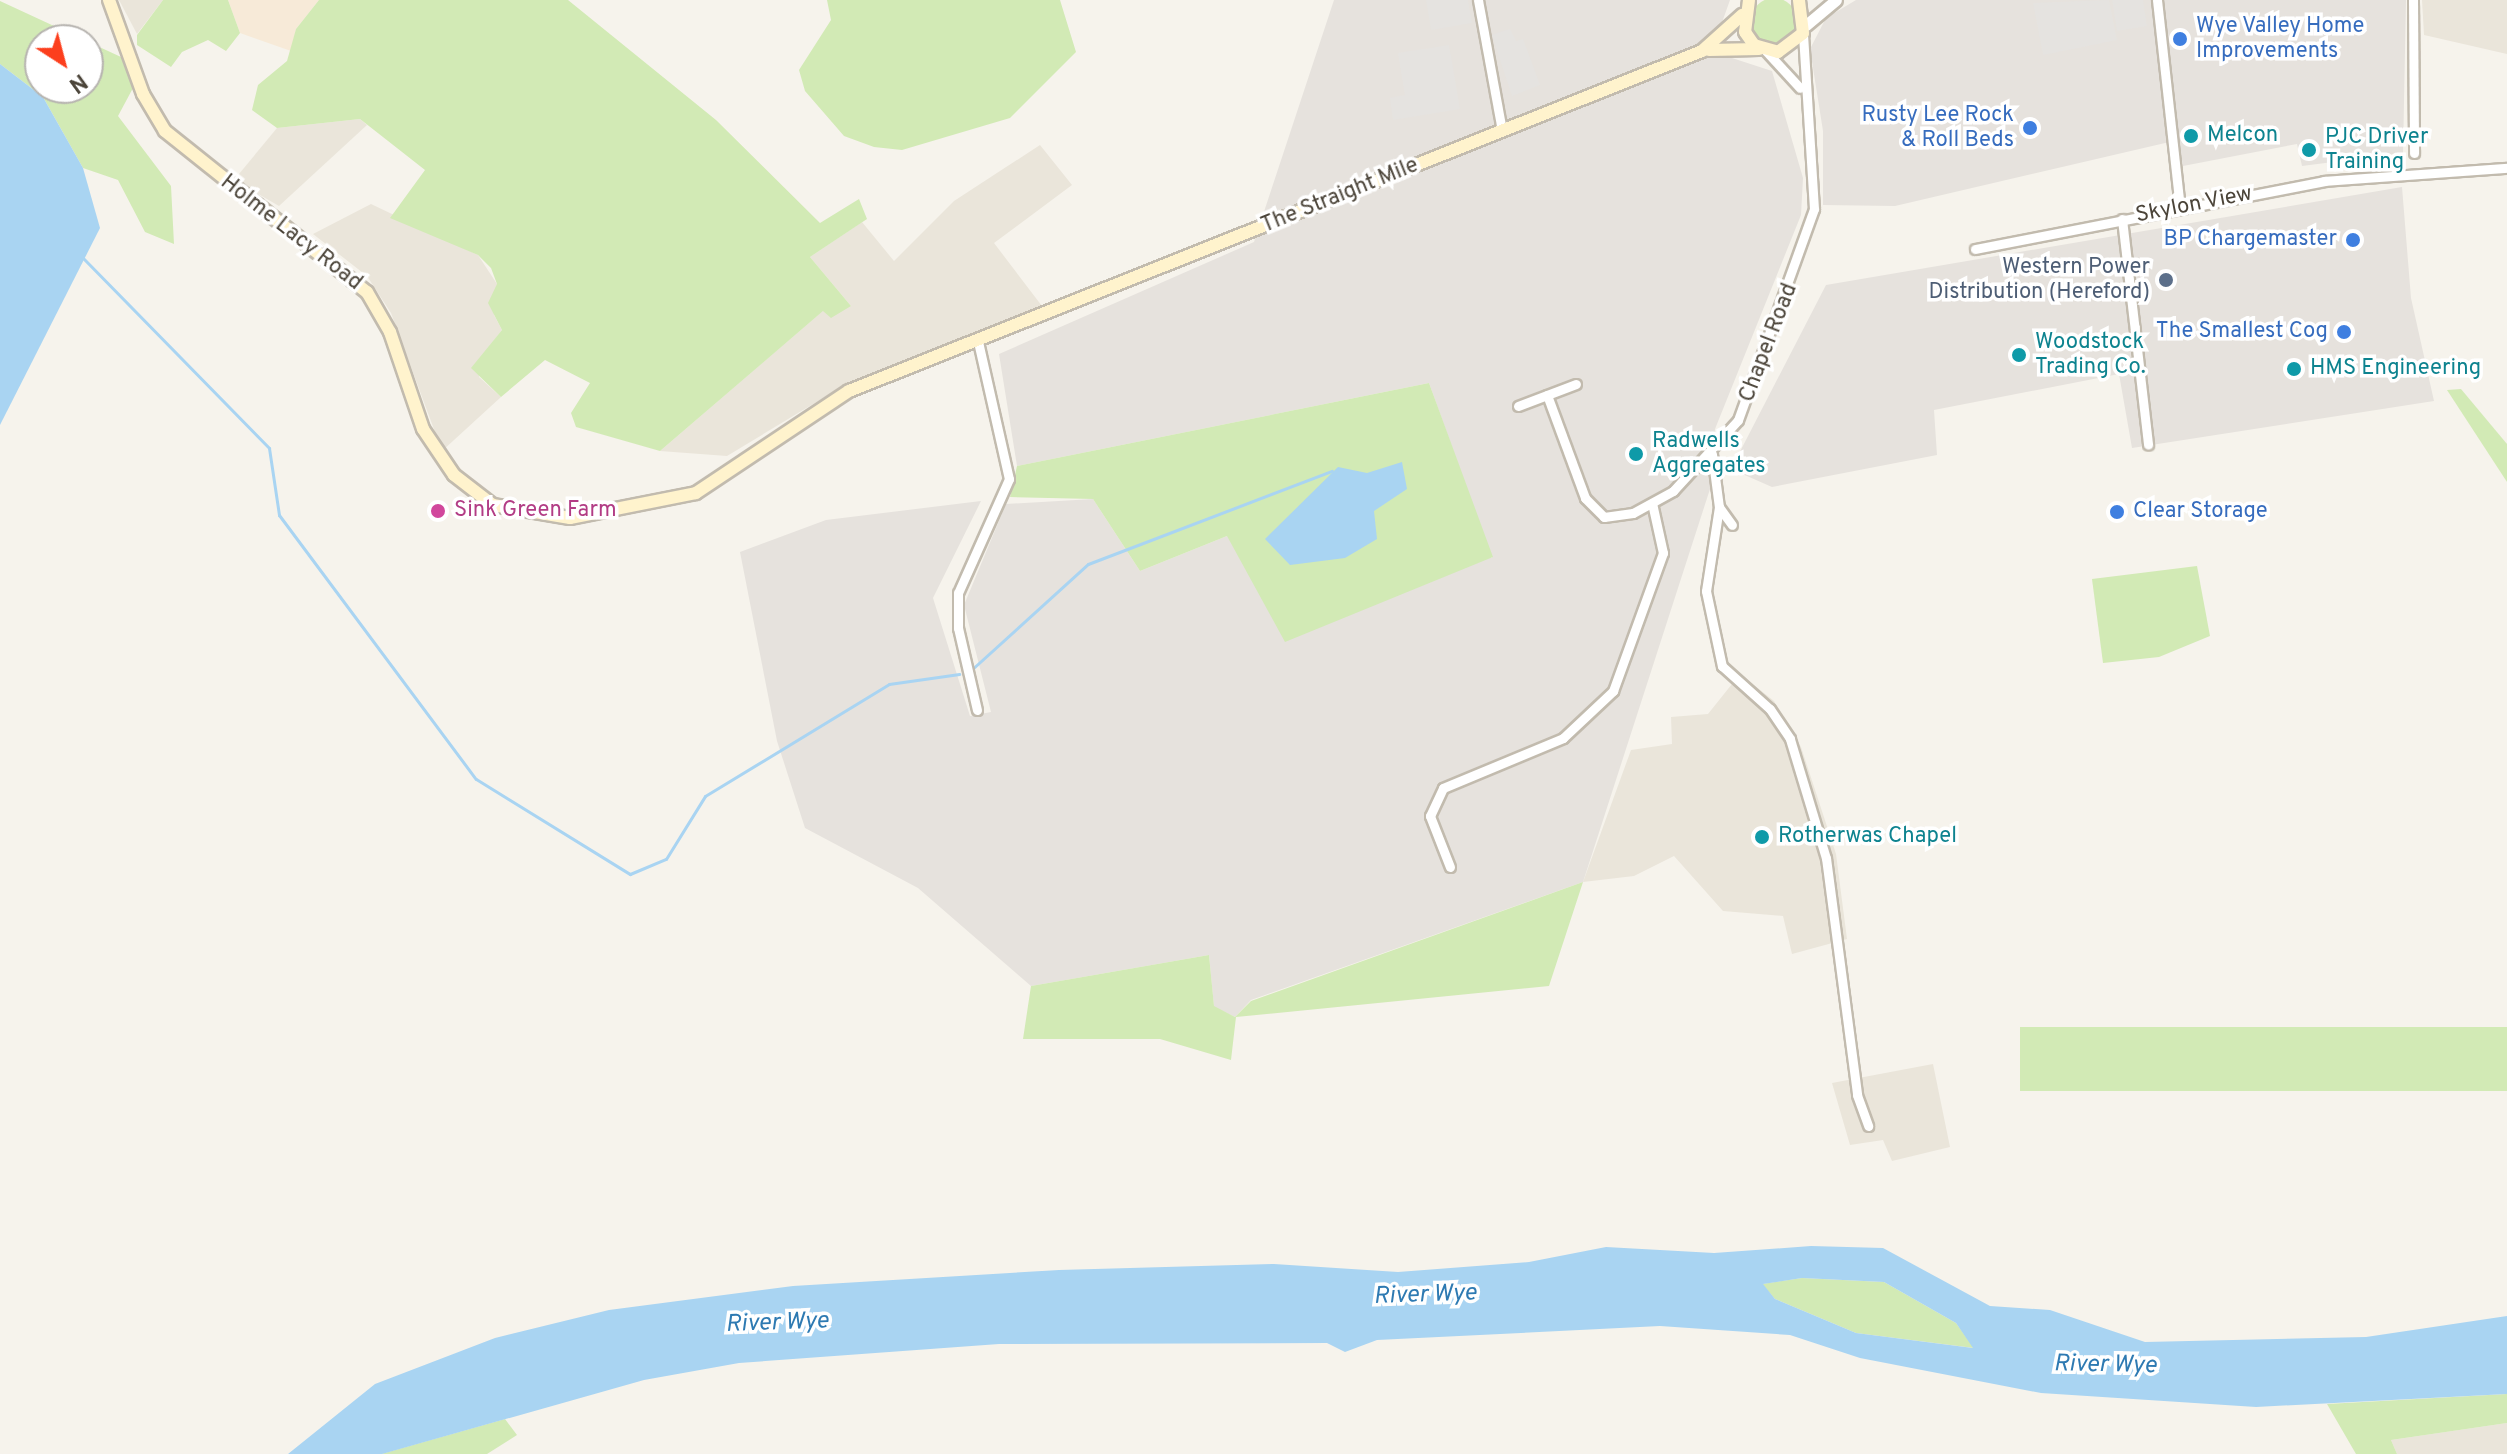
<!DOCTYPE html>
<style>
body{margin:0}
#map{position:relative;width:2507px;height:1454px;overflow:hidden;background:#f6f3ec;font-family:Overpass,sans-serif}
div>[style]{position:absolute}
.residential>*{inset:0;background:#eae5da}
.commercial>*{inset:0;background:#f7ead8}
.industrial>*{inset:0;background:#e6e2dd}
.green>*{inset:0;background:#d2eab5;transform-origin:0 0}
.round{border-radius:50%}
.parking>*{inset:0;background:#e5e3e0}
.water>*{inset:0;background:#a9d4f2}
.stream>*{height:3px;margin:-1.5px;padding:0 1.5px;transform-origin:1.5px;border-radius:1.5px;background:#a9d4f2}
.roads{filter:drop-shadow(2px 0 #c2bbae) drop-shadow(-2px 0 #c2bbae) drop-shadow(0 2px #c2bbae) drop-shadow(0 -2px #c2bbae)}
.minor>*{height:9px;margin:-4.5px;padding:0 4.5px;transform-origin:4.5px;border-radius:4.5px;background:#fff}
.tertiary>*{height:11px;margin:-5.5px;padding:0 5.5px;transform-origin:5.5px;border-radius:5.5px;background:#fff}
.secondary>*{height:12px;margin:-6px;padding:0 6px;transform-origin:6px;border-radius:6px;background:#fff3cd}
.dots>*{width:22px;height:22px;translate:-50% -50%;box-sizing:border-box;border:4px solid #fff;border-radius:50%}
span{translate:-50% -50%;white-space:nowrap;text-align:center;line-height:1.15;-webkit-text-stroke:7px #fff;paint-order:stroke}
.shop-label{font-size:22px;color:#366cbe}
.left{translate:0 -50%;text-align:left}
.right{translate:-100% -50%;text-align:right}
.culture-label{font-size:22px;color:#0d838f}
.street-label{font-size:22px;color:#4b4439}
.service-label{font-size:22px;color:#4e5e75}
.hotel-label{font-size:22px;color:#b23c85}
.water-label{font-size:24px;color:#2e7ab2;font-style:italic}
.north{position:absolute;left:24px;top:24px;width:80px;height:80px;box-sizing:border-box;background:#fff;border:2px solid #b7b4b0;border-radius:50%;rotate:144deg;font-size:22px;font-weight:700;line-height:32px;text-align:center;color:#4b4439}
.north::after{content:'';display:block;margin:auto;width:28px;height:36px;background:#fc3f1d;clip-path:polygon(50% 0,100% 100%,50% 72%,0 100%)}
</style>
<div id="map">
<div class="residential">
<i style="clip-path:polygon(119px 0,163px 0,137px 34px)"></i>
<i style="clip-path:polygon(2422px 0,2507px 0,2507px 54px,2424px 35px)"></i>
<i style="clip-path:polygon(360px 119px,367px 125px,279px 206px,234px 180px,277px 128px)"></i>
<i style="clip-path:polygon(1040px 145px,1072px 185px,994px 243px,1045px 310px,828px 395px,727px 456px,660px 451px,824px 310px,851px 306px,810px 257px,862px 222px,894px 261px,954px 201px)"></i>
<i style="clip-path:polygon(371px 204px,478px 255px,497px 284px,494px 315px,502px 330px,482px 356px,479px 377px,501px 397px,442px 451px,391px 313px,367px 276px,313px 234px)"></i>
<i style="clip-path:polygon(1740px 674px,1774px 701px,1801px 747px,1836px 854px,1847px 939px,1792px 954px,1783px 916px,1723px 911px,1674px 856px,1634px 876px,1583px 882px,1631px 750px,1672px 744px,1671px 717px,1708px 714px)"></i>
<i style="clip-path:polygon(1933px 1064px,1950px 1147px,1892px 1161px,1883px 1140px,1850px 1145px,1832px 1083px)"></i>
<i style="clip-path:polygon(2507px 1423px,2507px 1454px,2397px 1454px,2391px 1440px)"></i>
</div>
<div class="commercial">
<i style="clip-path:polygon(228px 0,319px 0,296px 29px,291px 51px,240px 33px)"></i>
</div>
<div class="industrial">
<i style="clip-path:polygon(1334px 0,1730px 0,1720px 28px,1732px 58px,1772px 71px,1803px 178px,1801px 215px,1715px 429px,1710px 489px,1583px 882px,1251px 1000px,1235px 1017px,1214px 1007px,1209px 955px,1031px 986px,918px 888px,805px 828px,777px 741px,740px 552px,826px 520px,981px 501px,933px 598px,970px 716px,991px 712px,964px 605px,1006px 504px,1093px 499px,1140px 571px,1227px 536px,1492px 558px,1429px 383px,1017px 466px,999px 354px,1254px 242px)"></i>
<i style="clip-path:polygon(1856px 0,2406px 0,2403px 153px,2302px 166px,2297px 144px,2183px 166px,2178px 140px,1895px 206px,1823px 205px,1823px 131px,1810px 49px,1826px 18px)"></i>
<i style="clip-path:polygon(2402px 187px,2411px 298px,2434px 401px,2132px 448px,2119px 374px,1934px 410px,1937px 455px,1772px 487px,1731px 469px,1826px 285px)"></i>
</div>
<div class="green">
<i class="round" style="left:1751px;top:-2px;width:46px;height:46px"></i>
<i style="clip-path:polygon(163px 0,228px 0,240px 33px,226px 51px,208px 40px,182px 52px,171px 67px,137px 45px,137px 35px)"></i>
<i style="clip-path:polygon(319px 0,568px 0,716px 120px,820px 223px,859px 199px,867px 219px,810px 257px,851px 306px,831px 318px,823px 311px,660px 451px,576px 427px,571px 413px,590px 383px,545px 360px,501px 397px,471px 368px,502px 330px,488px 303px,497px 284px,491px 268px,478px 255px,390px 218px,425px 170px,360px 119px,277px 128px,252px 110px,258px 85px,287px 61px,296px 29px)"></i>
<i style="clip-path:polygon(827px 0,1060px 0,1076px 52px,1010px 118px,902px 150px,874px 147px,844px 136px,805px 91px,799px 70px,831px 20px)"></i>
<i style="clip-path:polygon(evenodd,0 1px,121px 57px,133px 88px,118px 116px,171px 186px,174px 244px,145px 232px,118px 180px,83px 168px,43px 97px,0 64px,0 1px,40px 40px,88px 40px,88px 88px,40px 88px,40px 40px)"></i>
<i style="clip-path:polygon(1429px 383px,1493px 557px,1285px 642px,1227px 536px,1140px 571px,1093px 499px,1010px 497px,1017px 466px)"></i>
<i style="clip-path:polygon(2461px 389px,2507px 444px,2507px 482px,2447px 390px)"></i>
<i style="clip-path:polygon(2197px 566px,2210px 636px,2159px 657px,2103px 663px,2092px 579px)"></i>
<i style="clip-path:polygon(1583px 882px,1549px 986px,1236px 1017px,1231px 1060px,1160px 1039px,1023px 1039px,1031px 986px,1209px 955px,1214px 1006px,1235px 1017px,1251px 1001px)"></i>
<i style="left:2507px;top:1027px;width:64px;height:487px;rotate:90deg"></i>
<i style="clip-path:polygon(1802px 1278px,1884px 1282px,1956px 1323px,1974px 1348px,1856px 1333px,1775px 1299px,1762px 1284px)"></i>
<i style="clip-path:polygon(2507px 1394px,2507px 1423px,2391px 1440px,2397px 1454px,2356px 1454px,2327px 1404px)"></i>
<i style="clip-path:polygon(505px 1419px,517px 1435px,487px 1454px,381px 1454px)"></i>
</div>
<div class="parking">
<i style="clip-path:polygon(1426px 0,1468px 0,1472px 23px,1431px 30px)"></i>
<i style="clip-path:polygon(2109px 0,2117px 40px,2043px 55px,2033px 3px)"></i>
<i style="clip-path:polygon(2112px 0,2143px 0,2147px 26px,2117px 31px)"></i>
<i style="clip-path:polygon(1510px 29px,1516px 41px,1523px 39px,1540px 85px,1512px 96px,1492px 35px)"></i>
<i style="clip-path:polygon(1449px 45px,1460px 109px,1393px 120px,1390px 98px,1405px 95px,1398px 53px)"></i>
</div>
<div class="water">
<i style="clip-path:polygon(0 64px,43px 97px,83px 168px,100px 228px,0 425px)"></i>
<i style="clip-path:polygon(1402px 462px,1407px 489px,1374px 511px,1377px 539px,1345px 558px,1290px 565px,1265px 539px,1338px 467px,1367px 473px)"></i>
<i style="clip-path:polygon(evenodd,1811px 1246px,1883px 1248px,1990px 1306px,2050px 1310px,2145px 1342px,2366px 1337px,2507px 1316px,2507px 1394px,2256px 1407px,2041px 1393px,1860px 1358px,1790px 1335px,1660px 1326px,1377px 1340px,1345px 1352px,1327px 1343px,999px 1344px,739px 1363px,644px 1380px,382px 1454px,288px 1454px,375px 1384px,495px 1338px,609px 1310px,793px 1286px,1059px 1270px,1274px 1264px,1398px 1272px,1529px 1262px,1606px 1247px,1714px 1253px,1811px 1246px,1802px 1278px,1884px 1282px,1956px 1323px,1973px 1348px,1856px 1333px,1775px 1299px,1763px 1284px,1802px 1278px)"></i>
</div>
<div class="stream">
<i style="left:83px;top:258px;width:266px;rotate:45.6deg"></i>
<i style="left:269px;top:448px;width:68px;rotate:81.5deg"></i>
<i style="left:279px;top:515px;width:329px;rotate:53.3deg"></i>
<i style="left:476px;top:779px;width:181px;rotate:31.7deg"></i>
<i style="left:630px;top:874px;width:39px;rotate:-23deg"></i>
<i style="left:666px;top:859px;width:74px;rotate:-58.2deg"></i>
<i style="left:705px;top:796px;width:215px;rotate:-31.3deg"></i>
<i style="left:889px;top:684px;width:71px;rotate:-8.1deg"></i>
<i style="left:970px;top:671px;width:159px;rotate:-42.2deg"></i>
<i style="left:1088px;top:564px;width:261px;rotate:-20.9deg"></i>
</div>
<div class="roads">
<div class="minor">
<i style="left:1478px;top:0;width:133px;rotate:79.6deg"></i>
<i style="left:2157px;top:0;width:208px;rotate:83.7deg"></i>
<i style="left:2413px;top:0;width:153px;rotate:89.6deg"></i>
<i style="left:1766px;top:51px;width:50px;rotate:47.4deg"></i>
<i style="left:2122px;top:219px;width:227px;rotate:83.4deg"></i>
<i style="left:1975px;top:249px;width:356px;rotate:-11deg"></i>
<i style="left:2324px;top:181px;width:183px;rotate:-4.1deg"></i>
<i style="left:1547px;top:395px;width:110px;rotate:69.7deg"></i>
<i style="left:1585px;top:498px;width:27px;rotate:45deg"></i>
<i style="left:1604px;top:517px;width:29px;rotate:-8deg"></i>
<i style="left:1633px;top:513px;width:46px;rotate:-28.8deg"></i>
<i style="left:1673px;top:491px;width:96px;rotate:-47.5deg"></i>
<i style="left:1738px;top:420px;width:224px;rotate:-70.2deg"></i>
<i style="left:1814px;top:209px;width:176px;rotate:-93.6deg"></i>
<i style="left:1518px;top:406px;width:62px;rotate:-20.8deg"></i>
<i style="left:1712px;top:454px;width:53px;rotate:82.5deg"></i>
<i style="left:1719px;top:507px;width:22px;rotate:54deg"></i>
<i style="left:1719px;top:507px;width:85px;rotate:98.8deg"></i>
<i style="left:1706px;top:591px;width:77px;rotate:78deg"></i>
<i style="left:1722px;top:666px;width:64px;rotate:41.9deg"></i>
<i style="left:1770px;top:709px;width:36px;rotate:56deg"></i>
<i style="left:1790px;top:739px;width:124px;rotate:73.2deg"></i>
<i style="left:1826px;top:858px;width:239px;rotate:82.5deg"></i>
<i style="left:1857px;top:1095px;width:33px;rotate:70deg"></i>
<i style="left:977px;top:710px;width:84px;rotate:-103deg"></i>
<i style="left:958px;top:628px;width:35px;rotate:-90deg"></i>
<i style="left:958px;top:593px;width:125px;rotate:-65.9deg"></i>
<i style="left:1009px;top:479px;width:141px;rotate:-102.7deg"></i>
<i style="left:1450px;top:867px;width:55px;rotate:-111.4deg"></i>
<i style="left:1430px;top:816px;width:31px;rotate:-65deg"></i>
<i style="left:1443px;top:788px;width:130px;rotate:-22.6deg"></i>
<i style="left:1563px;top:738px;width:69px;rotate:-43.2deg"></i>
<i style="left:1613px;top:691px;width:147px;rotate:-70.1deg"></i>
<i style="left:1663px;top:553px;width:51px;rotate:-102.4deg"></i>
</div>
<div class="tertiary">
<i style="left:1806px;top:25px;width:39px;rotate:-40deg"></i>
</div>
<div class="secondary">
<i style="left:109px;top:0;width:100px;rotate:70.1deg"></i>
<i style="left:143px;top:94px;width:43px;rotate:59.3deg"></i>
<i style="left:165px;top:131px;width:258px;rotate:38.6deg"></i>
<i style="left:367px;top:292px;width:46px;rotate:60.1deg"></i>
<i style="left:390px;top:332px;width:102px;rotate:71.2deg"></i>
<i style="left:423px;top:429px;width:55px;rotate:56deg"></i>
<i style="left:454px;top:475px;width:49px;rotate:37.6deg"></i>
<i style="left:493px;top:505px;width:78px;rotate:9.6deg"></i>
<i style="left:570px;top:518px;width:128px;rotate:-11.2deg"></i>
<i style="left:696px;top:493px;width:184px;rotate:-33.7deg"></i>
<i style="left:849px;top:391px;width:918px;rotate:-21.73deg"></i>
<i style="left:1702px;top:51px;width:54px;rotate:-42deg"></i>
<i style="left:1749px;top:0;width:32px;rotate:97deg"></i>
<i style="left:1745px;top:32px;width:16px;rotate:55deg"></i>
<i style="left:1754px;top:45px;width:25px;rotate:16deg"></i>
<i style="left:1778px;top:52px;width:31px;rotate:-37deg"></i>
<i style="left:1803px;top:33px;width:33px;rotate:-97deg"></i>
<i style="left:1709px;top:50px;width:50px;rotate:-1.1deg"></i>
</div>
</div>
<div class="dots">
<i style="left:2180px;top:39px;background:#3f7fe0"></i>
<i style="left:2030px;top:128px;background:#3f7fe0"></i>
<i style="left:2191px;top:136px;background:#0f9aa8"></i>
<i style="left:2309px;top:150px;background:#0f9aa8"></i>
<i style="left:2353px;top:240px;background:#3f7fe0"></i>
<i style="left:2166px;top:280px;background:#5c6f8a"></i>
<i style="left:2344px;top:332px;background:#3f7fe0"></i>
<i style="left:2019px;top:355px;background:#0f9aa8"></i>
<i style="left:2294px;top:369px;background:#0f9aa8"></i>
<i style="left:1636px;top:454px;background:#0f9aa8"></i>
<i style="left:438px;top:511px;background:#d1479c"></i>
<i style="left:2117px;top:512px;background:#3f7fe0"></i>
<i style="left:1762px;top:837px;background:#0f9aa8"></i>
</div>
<div class="shop-label">
<span class="left" style="left:2196px;top:39px">Wye Valley Home<br>Improvements</span>
<span class="right" style="left:2014px;top:128px">Rusty Lee Rock<br>&amp; Roll Beds</span>
<span class="right" style="left:2337px;top:240px">BP Chargemaster</span>
<span class="right" style="left:2328px;top:332px">The Smallest Cog</span>
<span class="left" style="left:2133px;top:512px">Clear Storage</span>
</div>
<div class="culture-label">
<span class="left" style="left:2207px;top:136px">Melcon</span>
<span class="left" style="left:2325px;top:150px">PJC Driver<br>Training</span>
<span class="left" style="left:2035px;top:355px">Woodstock<br>Trading Co.</span>
<span class="left" style="left:2310px;top:369px">HMS Engineering</span>
<span class="left" style="left:1652px;top:454px">Radwells<br>Aggregates</span>
<span class="left" style="left:1778px;top:837px">Rotherwas Chapel</span>
</div>
<div class="street-label">
<span style="left:1340px;top:196px;rotate:-22deg">The Straight Mile</span>
<span style="left:2194px;top:205px;rotate:-11deg">Skylon View</span>
<span style="left:291px;top:233px;rotate:38deg">Holme Lacy Road</span>
<span style="left:1769px;top:343px;rotate:-69deg">Chapel Road</span>
</div>
<div class="service-label">
<span class="right" style="left:2150px;top:280px">Western Power<br>Distribution (Hereford)</span>
</div>
<div class="hotel-label">
<span class="left" style="left:454px;top:511px">Sink Green Farm</span>
</div>
<div class="water-label">
<span style="left:1425px;top:1296px;rotate:-2deg">River Wye</span>
<span style="left:777px;top:1324px;rotate:-2deg">River Wye</span>
<span style="left:2105px;top:1366px;rotate:1deg">River Wye</span>
</div>
<div class="north">N</div>
</div>
